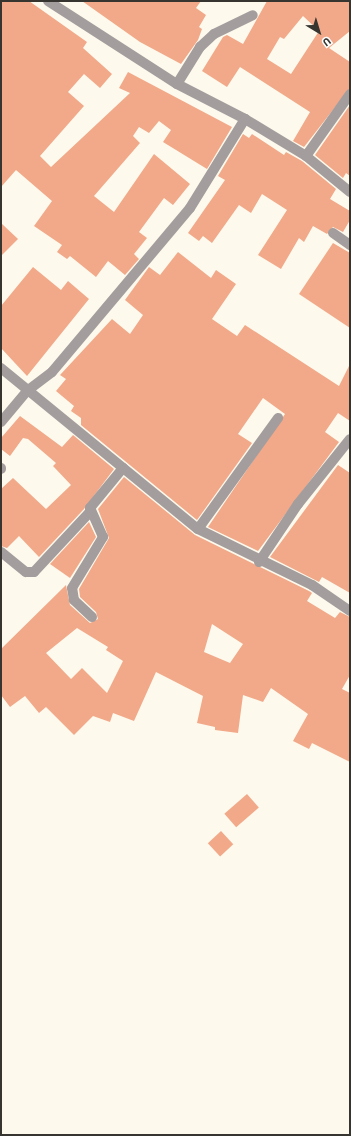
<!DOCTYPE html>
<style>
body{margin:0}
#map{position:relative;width:351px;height:1136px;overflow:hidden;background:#fdf9ec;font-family:"Source Sans 3",sans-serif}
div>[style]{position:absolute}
.building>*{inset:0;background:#f1a989;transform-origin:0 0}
.street>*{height:10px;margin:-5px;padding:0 5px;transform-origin:5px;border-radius:5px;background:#a49d9d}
span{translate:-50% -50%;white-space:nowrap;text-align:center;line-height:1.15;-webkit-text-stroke:3px #fff;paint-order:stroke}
.frame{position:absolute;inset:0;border:2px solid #363530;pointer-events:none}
.north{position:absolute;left:299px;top:12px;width:40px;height:40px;-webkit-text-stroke:3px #fff;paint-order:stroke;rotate:142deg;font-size:11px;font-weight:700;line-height:16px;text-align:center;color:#363530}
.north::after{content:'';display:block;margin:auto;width:14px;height:18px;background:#363530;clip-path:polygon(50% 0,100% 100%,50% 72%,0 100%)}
</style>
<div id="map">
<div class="building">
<i style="clip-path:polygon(1px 1px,29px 1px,87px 42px,83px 48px,112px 74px,100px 88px,84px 74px,68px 92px,84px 106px,40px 156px,51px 167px,130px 93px,119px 88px,128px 72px,232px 127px,207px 169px,163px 142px,171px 130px,159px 121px,149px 133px,139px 127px,133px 136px,140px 143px,94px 196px,114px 212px,154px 154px,190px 184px,173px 205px,164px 198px,139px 232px,147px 238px,134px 254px,139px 259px,125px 275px,108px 261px,96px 277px,70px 256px,67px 259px,57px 252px,62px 245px,34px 226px,52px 201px,16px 170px,1px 187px)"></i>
<i style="clip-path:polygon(82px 1px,201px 1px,196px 8px,206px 15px,199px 27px,202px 29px,198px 40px,181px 64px,140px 42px)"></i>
<i style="clip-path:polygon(evenodd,267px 1px,350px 1px,350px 31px,329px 48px,350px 62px,350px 88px,304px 147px,293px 141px,310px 112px,240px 67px,227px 87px,202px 71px,223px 37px,227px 35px,243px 44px,267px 1px,303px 16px,319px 31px,291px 74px,267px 59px,280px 37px,284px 39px,303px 16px)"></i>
<i style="clip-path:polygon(350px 105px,350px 176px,346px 173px,343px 178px,315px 155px)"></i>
<i style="clip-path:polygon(243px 134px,249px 138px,252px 134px,284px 155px,286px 152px,302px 161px,336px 189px,330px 199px,350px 211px,350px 220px,343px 232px,333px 227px,327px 234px,313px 226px,304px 242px,299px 238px,281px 269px,258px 255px,287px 210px,262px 194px,251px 213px,239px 205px,212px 243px,203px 236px,199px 241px,188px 233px,225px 180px,218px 176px)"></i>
<i style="clip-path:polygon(1px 223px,18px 239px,1px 256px)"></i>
<i style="clip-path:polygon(333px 243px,350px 253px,350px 328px,299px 294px)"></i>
<i style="clip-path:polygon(178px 252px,211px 278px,216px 270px,236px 284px,212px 319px,237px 336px,245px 325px,339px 386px,350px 364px,350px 421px,338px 413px,325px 432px,339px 442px,258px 551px,208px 527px,285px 414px,263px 398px,238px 434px,252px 443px,197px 520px,81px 425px,81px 418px,71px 411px,74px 406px,56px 391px,66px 379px,60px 375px,112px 319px,130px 334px,143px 315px,125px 300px,149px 267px,160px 275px)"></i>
<i style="clip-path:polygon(33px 267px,61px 290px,68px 281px,89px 299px,27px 376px,1px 348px,1px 306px)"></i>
<i style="clip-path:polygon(20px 416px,62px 447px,73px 435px,114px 469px,84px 509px,39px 557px,19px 536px,7px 548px,1px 546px,1px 489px,13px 478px,46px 509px,71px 485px,53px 466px,56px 463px,28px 439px,23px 438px,10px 456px,1px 449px,1px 438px)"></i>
<i style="clip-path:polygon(338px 465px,350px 473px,350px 593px,322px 577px,319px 582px,270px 557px)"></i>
<i style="clip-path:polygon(evenodd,124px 477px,195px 535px,309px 591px,312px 593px,307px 601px,335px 618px,340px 612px,350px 617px,350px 675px,342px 689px,350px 693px,350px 762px,312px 743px,309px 749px,293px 741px,308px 714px,271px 688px,263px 702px,243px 695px,238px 733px,215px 730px,215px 727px,197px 723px,203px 696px,156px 672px,134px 721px,113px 713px,110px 722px,93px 716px,74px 735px,46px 707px,39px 713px,25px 696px,10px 707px,1px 695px,1px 649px,66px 585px,70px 605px,90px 623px,98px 619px,96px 612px,80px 597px,79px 589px,109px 538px,98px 509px,124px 477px,212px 624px,243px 644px,230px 663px,204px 652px,212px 624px,124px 477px,77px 628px,108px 647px,106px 650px,123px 661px,107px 693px,82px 668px,71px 679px,46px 653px,77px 628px)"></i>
<i style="clip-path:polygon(89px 522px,96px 537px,70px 578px,50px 564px)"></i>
<i style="left:247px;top:794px;width:18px;height:30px;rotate:49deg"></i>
<i style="left:221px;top:831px;width:18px;height:18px;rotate:47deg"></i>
</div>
<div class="street">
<i style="left:48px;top:1px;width:153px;rotate:32.8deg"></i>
<i style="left:177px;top:84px;width:76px;rotate:27.2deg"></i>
<i style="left:245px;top:119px;width:71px;rotate:31.2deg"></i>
<i style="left:306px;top:156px;width:57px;rotate:39.3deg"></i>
<i style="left:177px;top:84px;width:44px;rotate:-58.1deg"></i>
<i style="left:200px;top:47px;width:19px;rotate:-43deg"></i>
<i style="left:214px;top:34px;width:43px;rotate:-26deg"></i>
<i style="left:306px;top:156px;width:76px;rotate:-54.6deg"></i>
<i style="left:333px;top:233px;width:21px;rotate:35deg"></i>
<i style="left:1px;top:368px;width:254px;rotate:39.3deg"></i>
<i style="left:198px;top:529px;width:127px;rotate:26.2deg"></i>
<i style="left:312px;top:585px;width:46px;rotate:34.4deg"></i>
<i style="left:1px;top:422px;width:40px;rotate:-50deg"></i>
<i style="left:27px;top:391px;width:31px;rotate:-37deg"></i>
<i style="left:52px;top:372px;width:214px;rotate:-49.9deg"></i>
<i style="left:190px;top:208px;width:105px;rotate:-58.3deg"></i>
<i style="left:1px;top:468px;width:1px;rotate:90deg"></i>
<i style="left:198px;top:529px;width:137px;rotate:-54.2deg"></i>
<i style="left:1px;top:552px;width:32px;rotate:39deg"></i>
<i style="left:26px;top:572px;width:8px"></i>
<i style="left:34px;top:572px;width:82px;rotate:-47deg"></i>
<i style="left:259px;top:562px;width:70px;rotate:-56.1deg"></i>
<i style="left:298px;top:504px;width:83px;rotate:-51.3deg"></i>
<i style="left:92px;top:617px;width:25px;rotate:-137deg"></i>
<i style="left:74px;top:600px;width:12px;rotate:-99deg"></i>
<i style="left:72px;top:588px;width:60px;rotate:-58.7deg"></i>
<i style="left:103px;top:537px;width:32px;rotate:-114deg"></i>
<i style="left:90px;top:508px;width:52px;rotate:-50.5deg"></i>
</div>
<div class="frame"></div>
<div class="north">U</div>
</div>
